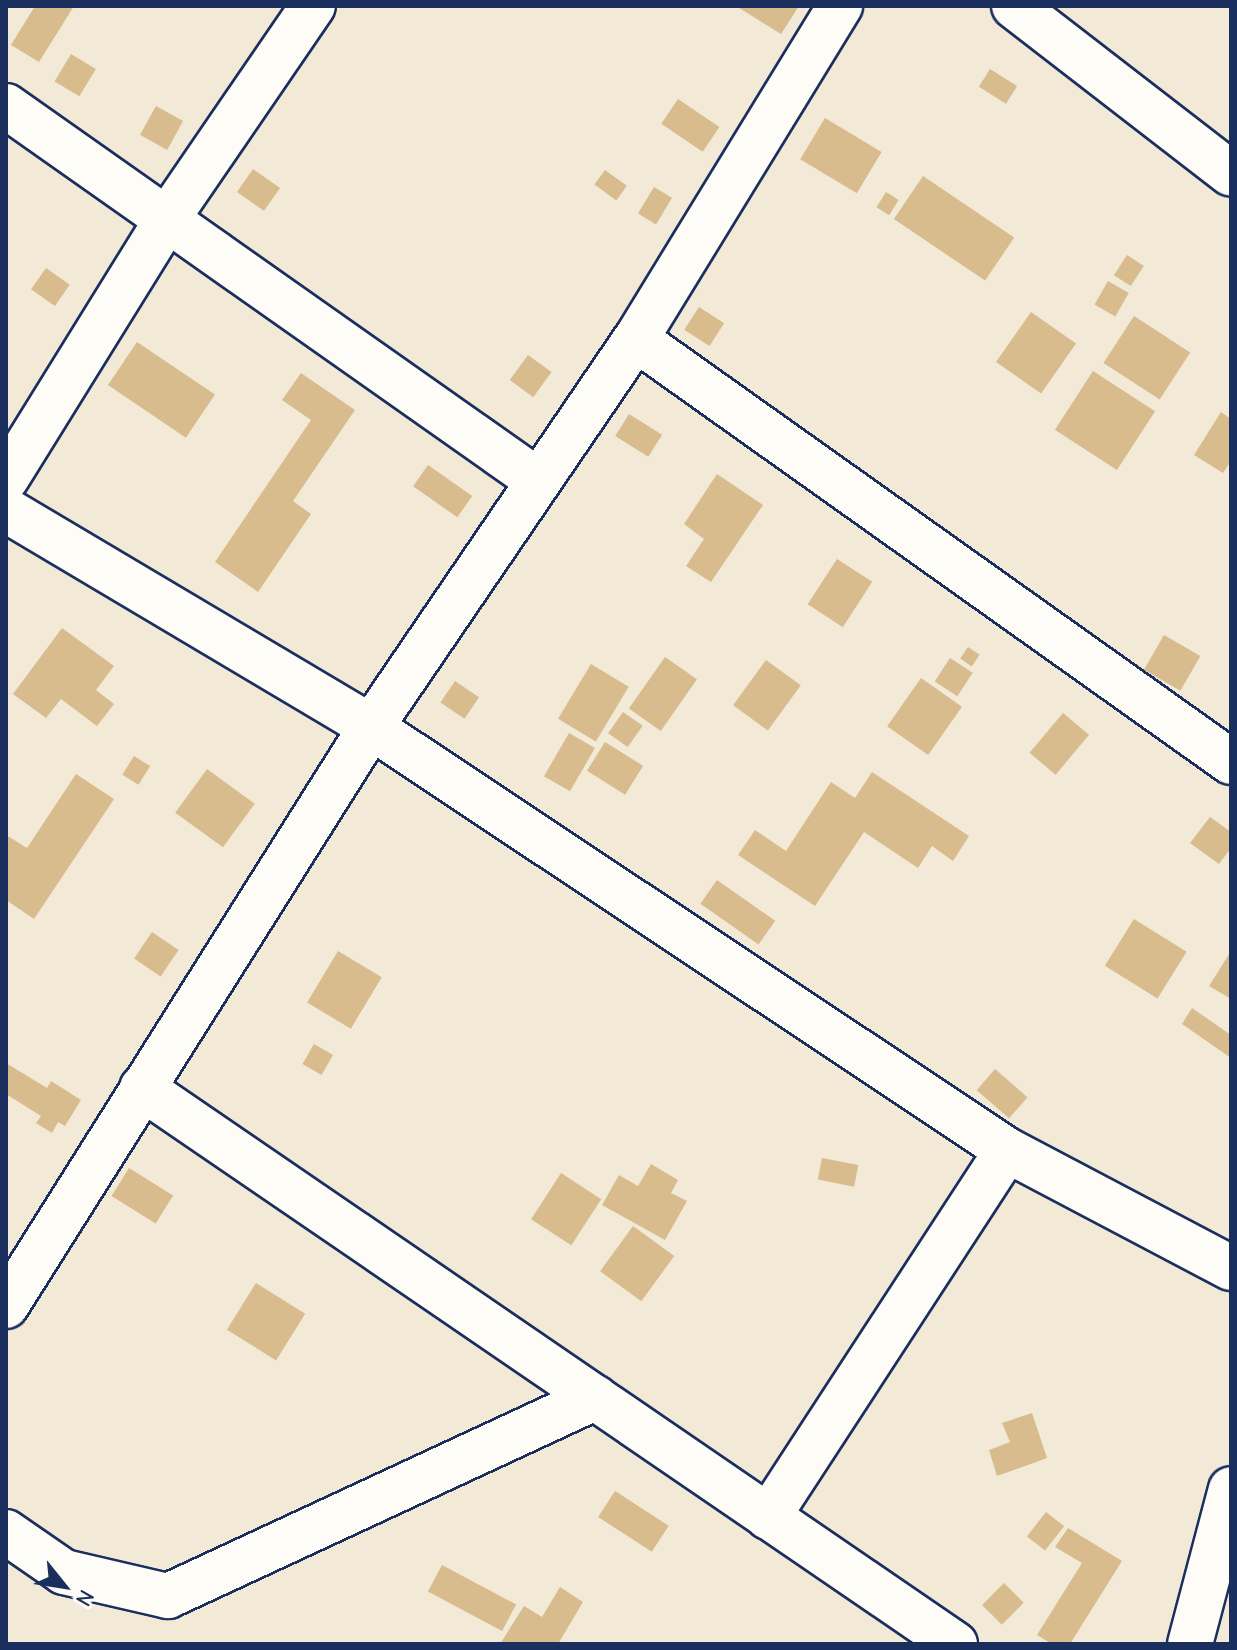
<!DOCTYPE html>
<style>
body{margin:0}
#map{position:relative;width:1237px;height:1650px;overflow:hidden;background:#f2e9d7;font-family:"Comic Neue",sans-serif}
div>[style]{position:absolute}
.building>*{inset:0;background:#d8bc8d;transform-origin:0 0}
.roads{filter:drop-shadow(2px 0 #1b2f5e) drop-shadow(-2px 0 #1b2f5e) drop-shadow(0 2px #1b2f5e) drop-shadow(0 -2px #1b2f5e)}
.minor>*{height:44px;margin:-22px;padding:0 22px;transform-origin:22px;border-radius:22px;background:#fdfcf7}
span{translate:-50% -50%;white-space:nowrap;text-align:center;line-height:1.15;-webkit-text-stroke:7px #fdfcf7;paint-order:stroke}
.frame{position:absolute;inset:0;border:8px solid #1b2f5e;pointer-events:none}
.north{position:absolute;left:24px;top:1546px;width:80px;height:80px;-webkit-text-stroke:6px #fdfcf7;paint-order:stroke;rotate:120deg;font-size:22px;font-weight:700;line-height:32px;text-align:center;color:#1b2f5e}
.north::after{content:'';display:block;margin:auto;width:28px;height:36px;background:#1b2f5e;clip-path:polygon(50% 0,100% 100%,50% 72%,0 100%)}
</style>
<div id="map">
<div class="building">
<i style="clip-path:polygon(35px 6px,74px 6px,39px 62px,11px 45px)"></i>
<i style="clip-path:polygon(736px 6px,799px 6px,781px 34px)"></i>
<i style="left:71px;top:54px;width:29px;height:32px;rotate:31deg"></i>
<i style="left:990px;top:69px;width:32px;height:21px;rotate:32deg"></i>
<i style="left:678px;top:99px;width:50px;height:30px;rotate:34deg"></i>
<i style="left:156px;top:106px;width:31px;height:33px;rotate:29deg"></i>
<i style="left:825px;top:118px;width:66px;height:48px;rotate:31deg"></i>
<i style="left:253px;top:169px;width:33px;height:28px;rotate:35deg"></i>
<i style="left:605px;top:170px;width:27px;height:18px;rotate:36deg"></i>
<i style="left:923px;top:176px;width:110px;height:52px;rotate:34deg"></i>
<i style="left:654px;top:187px;width:21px;height:31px;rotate:31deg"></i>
<i style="left:886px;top:192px;width:15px;height:18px;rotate:32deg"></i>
<i style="left:1127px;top:255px;width:20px;height:24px;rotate:33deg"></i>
<i style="left:46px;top:268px;width:29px;height:26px;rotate:35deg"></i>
<i style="left:1108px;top:281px;width:24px;height:27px;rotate:30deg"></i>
<i style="left:699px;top:307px;width:30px;height:27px;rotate:33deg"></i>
<i style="left:1031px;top:312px;width:55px;height:61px;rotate:35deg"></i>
<i style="left:1134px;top:316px;width:67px;height:56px;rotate:33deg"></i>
<i style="left:137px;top:342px;width:94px;height:52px;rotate:34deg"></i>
<i style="left:528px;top:355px;width:29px;height:31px;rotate:36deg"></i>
<i style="left:1093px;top:371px;width:74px;height:70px;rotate:33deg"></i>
<i style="clip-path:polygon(301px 373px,355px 410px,293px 501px,311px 514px,258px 592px,215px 562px,311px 420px,282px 400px)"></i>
<i style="clip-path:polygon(1221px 412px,1231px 419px,1231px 461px,1223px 473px,1194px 455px)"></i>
<i style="left:629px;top:414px;width:39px;height:26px;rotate:32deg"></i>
<i style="left:428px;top:465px;width:54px;height:26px;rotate:35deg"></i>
<i style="clip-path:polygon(717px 474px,763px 505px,711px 582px,686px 566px,704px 539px,684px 524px)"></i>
<i style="left:837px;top:559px;width:42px;height:54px;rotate:33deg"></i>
<i style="clip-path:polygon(62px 628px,114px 666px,96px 690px,114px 704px,97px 726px,61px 699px,46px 718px,13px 694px)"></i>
<i style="left:1164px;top:635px;width:42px;height:40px;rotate:30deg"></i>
<i style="left:968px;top:647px;width:14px;height:14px;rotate:34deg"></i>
<i style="left:665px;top:657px;width:39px;height:63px;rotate:35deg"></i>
<i style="left:950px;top:658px;width:27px;height:28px;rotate:33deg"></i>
<i style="left:766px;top:660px;width:43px;height:56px;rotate:36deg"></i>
<i style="left:591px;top:664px;width:44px;height:64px;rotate:31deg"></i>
<i style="left:921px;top:678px;width:50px;height:59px;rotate:35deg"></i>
<i style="left:455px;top:681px;width:29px;height:26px;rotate:34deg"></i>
<i style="left:623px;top:712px;width:24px;height:26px;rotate:35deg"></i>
<i style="left:1063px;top:713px;width:34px;height:52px;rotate:40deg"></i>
<i style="left:569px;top:733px;width:30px;height:50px;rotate:30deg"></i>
<i style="left:605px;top:742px;width:45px;height:34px;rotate:32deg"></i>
<i style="left:134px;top:756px;width:19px;height:22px;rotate:32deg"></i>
<i style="left:207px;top:769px;width:59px;height:54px;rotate:36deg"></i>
<i style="clip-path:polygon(872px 772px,969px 836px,953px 861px,932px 846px,918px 868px,864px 832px,815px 906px,738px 855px,755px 830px,786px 851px,831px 782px,855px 798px)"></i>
<i style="clip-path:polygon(76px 774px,114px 799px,34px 919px,6px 900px,6px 835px,27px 848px)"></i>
<i style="clip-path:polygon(1210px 817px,1231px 832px,1231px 848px,1219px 864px,1190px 843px)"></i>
<i style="left:717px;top:880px;width:71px;height:29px;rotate:35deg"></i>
<i style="left:1134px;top:919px;width:62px;height:55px;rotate:32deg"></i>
<i style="left:152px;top:932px;width:32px;height:32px;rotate:34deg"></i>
<i style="left:338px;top:951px;width:51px;height:60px;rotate:31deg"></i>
<i style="clip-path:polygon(1231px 951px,1231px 999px,1209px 986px)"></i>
<i style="clip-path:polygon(1192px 1008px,1231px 1035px,1231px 1058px,1182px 1024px)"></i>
<i style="left:314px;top:1044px;width:22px;height:23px;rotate:30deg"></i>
<i style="clip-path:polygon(6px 1063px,47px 1088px,51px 1081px,81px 1100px,65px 1126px,58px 1122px,52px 1133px,36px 1123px,41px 1116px,6px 1094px)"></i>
<i style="left:995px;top:1069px;width:43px;height:28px;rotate:41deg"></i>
<i style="left:822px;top:1158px;width:37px;height:22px;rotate:11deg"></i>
<i style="clip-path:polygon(651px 1164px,678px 1180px,671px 1193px,687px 1201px,665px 1240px,602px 1205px,619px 1175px,638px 1186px)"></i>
<i style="left:129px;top:1168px;width:52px;height:33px;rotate:32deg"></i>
<i style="left:561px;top:1173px;width:48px;height:55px;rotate:33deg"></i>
<i style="left:633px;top:1226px;width:51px;height:56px;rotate:36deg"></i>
<i style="left:256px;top:1283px;width:58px;height:55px;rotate:32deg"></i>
<i style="clip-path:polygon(1032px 1413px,1047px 1458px,997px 1476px,989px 1450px,1010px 1442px,1002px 1423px)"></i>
<i style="left:615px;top:1491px;width:64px;height:31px;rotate:33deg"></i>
<i style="left:1046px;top:1512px;width:23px;height:31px;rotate:38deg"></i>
<i style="clip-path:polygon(1068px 1528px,1122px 1561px,1070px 1644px,1052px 1644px,1037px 1635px,1082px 1563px,1055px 1547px)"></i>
<i style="left:442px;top:1565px;width:84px;height:30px;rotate:28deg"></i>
<i style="left:1004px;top:1583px;width:28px;height:31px;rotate:45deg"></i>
<i style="clip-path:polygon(560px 1587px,583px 1602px,558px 1644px,500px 1644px,524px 1606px,542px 1617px)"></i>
</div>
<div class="roads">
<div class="minor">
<i style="left:1014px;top:6px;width:274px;rotate:37.7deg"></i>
<i style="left:6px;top:106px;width:649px;rotate:35.16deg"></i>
<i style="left:636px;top:339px;width:730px;rotate:35.41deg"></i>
<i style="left:6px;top:479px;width:306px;rotate:-58.2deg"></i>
<i style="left:167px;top:219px;width:258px;rotate:-55.6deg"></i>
<i style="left:6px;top:510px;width:425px;rotate:30.7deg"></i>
<i style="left:371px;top:727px;width:764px;rotate:33.63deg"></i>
<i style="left:1007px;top:1150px;width:253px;rotate:27.8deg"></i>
<i style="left:142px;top:1088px;width:985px;rotate:34.37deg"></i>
<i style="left:6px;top:1306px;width:684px;rotate:-57.77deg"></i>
<i style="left:371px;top:727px;width:470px;rotate:-55.7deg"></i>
<i style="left:636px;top:339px;width:391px;rotate:-58.5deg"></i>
<i style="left:768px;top:1517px;width:438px;rotate:-56.9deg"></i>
<i style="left:6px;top:1532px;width:70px;rotate:34.6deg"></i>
<i style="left:64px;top:1572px;width:107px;rotate:13deg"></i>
<i style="left:168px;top:1596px;width:471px;rotate:-24.9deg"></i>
<i style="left:1190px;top:1644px;width:160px;rotate:-75.2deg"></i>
</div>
</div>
<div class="frame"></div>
<div class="north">N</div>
</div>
